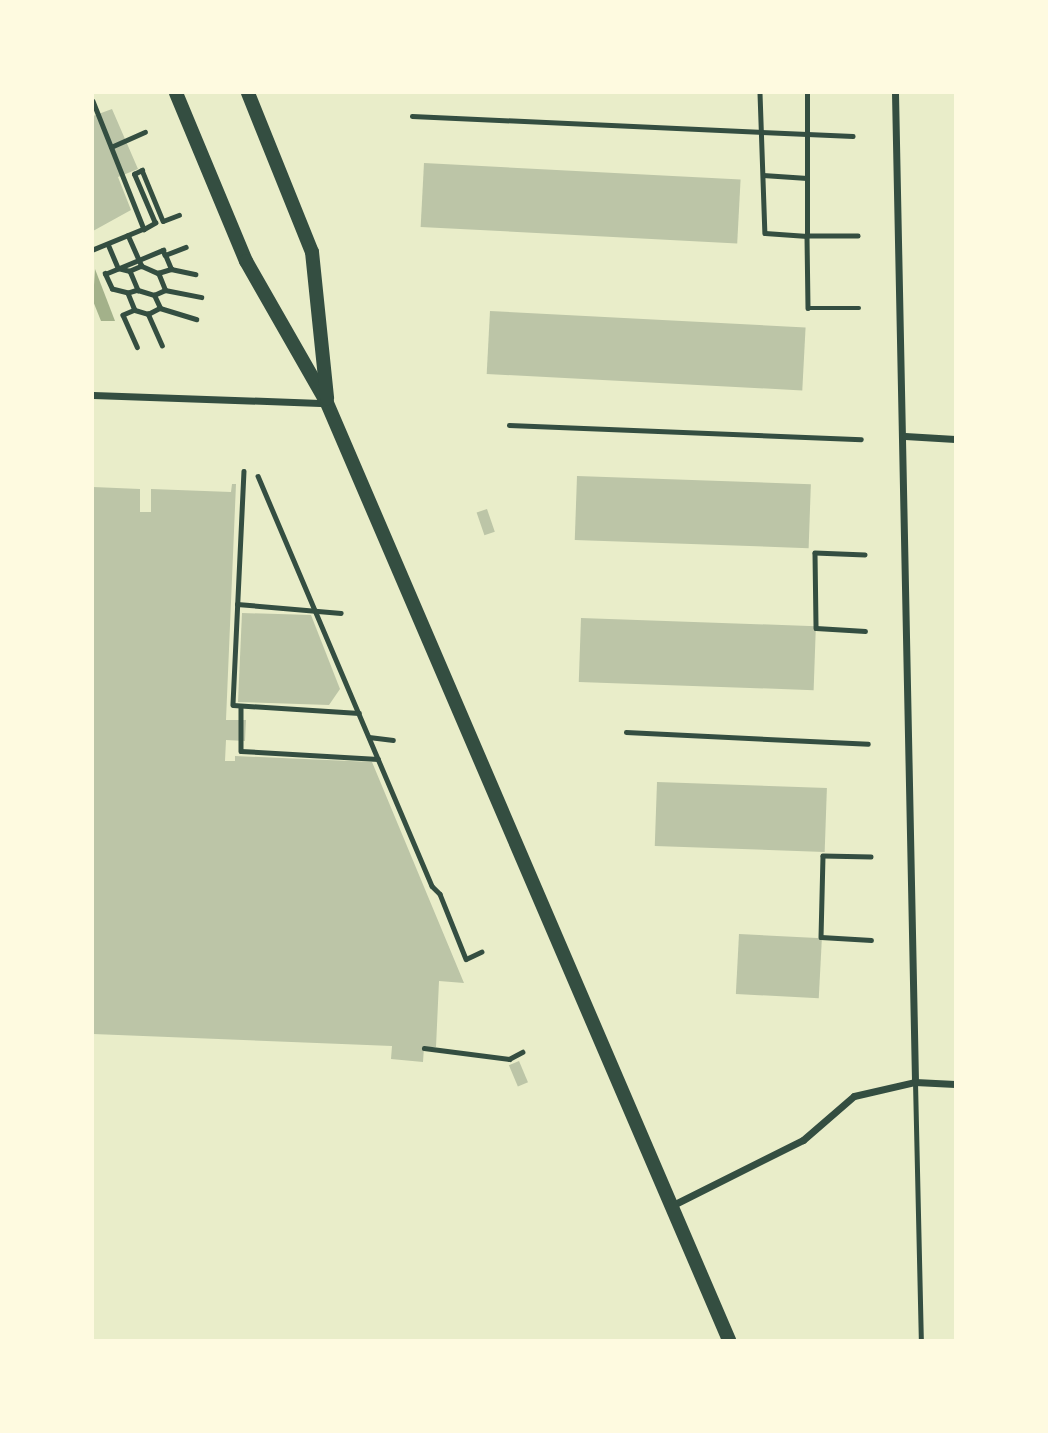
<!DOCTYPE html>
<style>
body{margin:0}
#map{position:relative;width:1048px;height:1433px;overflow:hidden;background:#e9edc9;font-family:"Titillium Web",sans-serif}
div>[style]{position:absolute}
.water>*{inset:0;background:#a3b18a}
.building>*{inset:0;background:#bcc5a7;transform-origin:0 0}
.path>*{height:4.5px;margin:-2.25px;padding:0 2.25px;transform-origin:2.25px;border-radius:2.25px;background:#344e41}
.service>*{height:5px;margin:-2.5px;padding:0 2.5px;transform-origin:2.5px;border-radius:2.5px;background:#344e41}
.minor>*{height:7px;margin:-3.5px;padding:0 3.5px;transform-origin:3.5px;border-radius:3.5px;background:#344e41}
.secondary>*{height:14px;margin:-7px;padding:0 7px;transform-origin:7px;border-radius:7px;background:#344e41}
span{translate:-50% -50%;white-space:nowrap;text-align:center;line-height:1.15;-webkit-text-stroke:5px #fefae0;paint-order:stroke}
.frame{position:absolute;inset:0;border:94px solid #fefae0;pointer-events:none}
</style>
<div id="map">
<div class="water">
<i style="clip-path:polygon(95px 269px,115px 321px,101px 321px,93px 301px)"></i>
</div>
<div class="building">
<i style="clip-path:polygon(112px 109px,138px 169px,118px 177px,131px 210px,93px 231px,93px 116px)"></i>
<i style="left:424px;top:163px;width:317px;height:64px;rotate:3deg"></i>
<i style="left:490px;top:311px;width:316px;height:63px;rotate:3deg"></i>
<i style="left:577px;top:476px;width:234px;height:64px;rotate:2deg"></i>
<i style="clip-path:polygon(232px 484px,236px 484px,226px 720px,246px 720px,245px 741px,226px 740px,225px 761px,235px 761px,235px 756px,372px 762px,464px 983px,439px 981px,436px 1047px,424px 1047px,423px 1062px,391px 1059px,392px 1046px,93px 1034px,93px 487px,140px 489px,140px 512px,151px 512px,151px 489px,231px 492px)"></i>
<i style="left:487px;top:509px;width:24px;height:11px;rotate:71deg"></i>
<i style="clip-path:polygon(242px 613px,311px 615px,340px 689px,329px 705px,238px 702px)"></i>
<i style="left:581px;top:618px;width:235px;height:64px;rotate:2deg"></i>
<i style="left:657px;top:782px;width:170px;height:64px;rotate:2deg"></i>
<i style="left:739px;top:934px;width:83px;height:60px;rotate:3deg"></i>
<i style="left:519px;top:1061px;width:23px;height:11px;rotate:67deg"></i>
</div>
<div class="path">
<i style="left:760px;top:93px;width:140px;rotate:88deg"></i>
<i style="left:765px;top:233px;width:42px;rotate:4.1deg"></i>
<i style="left:807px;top:236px;width:143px;rotate:-90deg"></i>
<i style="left:93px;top:101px;width:138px;rotate:68.3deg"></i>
<i style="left:144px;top:229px;width:55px;rotate:157.6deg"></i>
<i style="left:412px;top:116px;width:441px;rotate:2.6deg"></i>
<i style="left:111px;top:147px;width:37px;rotate:-24deg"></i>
<i style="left:763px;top:175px;width:44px;rotate:3.9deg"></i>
<i style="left:144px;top:229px;width:13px;rotate:-29deg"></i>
<i style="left:155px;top:223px;width:53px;rotate:-113.2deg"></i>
<i style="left:134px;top:174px;width:9px;rotate:-27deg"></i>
<i style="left:142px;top:170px;width:55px;rotate:67.6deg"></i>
<i style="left:163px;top:221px;width:17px;rotate:-21deg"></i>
<i style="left:128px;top:235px;width:34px;rotate:66deg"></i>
<i style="left:142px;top:266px;width:13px;rotate:157deg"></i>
<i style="left:130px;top:271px;width:21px;rotate:67deg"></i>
<i style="left:138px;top:290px;width:10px;rotate:163deg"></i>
<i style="left:128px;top:293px;width:18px;rotate:68deg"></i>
<i style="left:135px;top:310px;width:13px;rotate:157deg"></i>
<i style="left:123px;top:315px;width:35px;rotate:66deg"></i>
<i style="left:858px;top:236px;width:51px;rotate:180deg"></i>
<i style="left:807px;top:236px;width:72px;rotate:89.2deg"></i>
<i style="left:808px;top:308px;width:51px"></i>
<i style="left:108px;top:244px;width:26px;rotate:67deg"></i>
<i style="left:118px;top:268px;width:12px;rotate:14deg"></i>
<i style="left:142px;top:266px;width:17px;rotate:24deg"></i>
<i style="left:171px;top:269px;width:25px;rotate:12deg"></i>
<i style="left:138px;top:290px;width:17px;rotate:17deg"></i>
<i style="left:165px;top:290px;width:37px;rotate:11deg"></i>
<i style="left:128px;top:293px;width:16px;rotate:-166deg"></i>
<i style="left:112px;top:289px;width:17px;rotate:-115deg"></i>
<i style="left:105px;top:274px;width:63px;rotate:-22.5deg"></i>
<i style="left:163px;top:250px;width:5px;rotate:68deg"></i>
<i style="left:160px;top:308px;width:38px;rotate:17deg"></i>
<i style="left:135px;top:310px;width:14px;rotate:17deg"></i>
<i style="left:162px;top:346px;width:35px;rotate:-114deg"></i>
<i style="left:148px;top:314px;width:13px;rotate:-27deg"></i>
<i style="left:160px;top:308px;width:14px;rotate:-115deg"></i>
<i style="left:154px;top:295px;width:12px;rotate:-24deg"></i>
<i style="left:165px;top:290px;width:18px;rotate:-112deg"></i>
<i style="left:158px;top:273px;width:14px;rotate:-17deg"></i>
<i style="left:171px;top:269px;width:15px;rotate:-113deg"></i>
<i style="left:165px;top:255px;width:22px;rotate:-21deg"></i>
<i style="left:509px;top:425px;width:352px;rotate:2.3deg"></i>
<i style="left:244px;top:471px;width:234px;rotate:92.7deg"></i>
<i style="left:233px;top:705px;width:126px;rotate:3.6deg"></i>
<i style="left:258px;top:476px;width:445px;rotate:67deg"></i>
<i style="left:432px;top:886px;width:11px;rotate:45deg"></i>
<i style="left:440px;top:894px;width:70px;rotate:68.2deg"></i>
<i style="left:466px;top:959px;width:17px;rotate:-25deg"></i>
<i style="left:865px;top:555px;width:50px;rotate:-177.7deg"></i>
<i style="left:815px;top:553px;width:75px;rotate:89.2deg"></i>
<i style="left:816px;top:628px;width:49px;rotate:3.5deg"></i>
<i style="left:237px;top:604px;width:104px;rotate:4.9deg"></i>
<i style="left:241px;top:706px;width:45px;rotate:90deg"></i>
<i style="left:241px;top:751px;width:137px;rotate:3.3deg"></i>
<i style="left:626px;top:732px;width:242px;rotate:2.8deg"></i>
<i style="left:369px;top:737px;width:24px;rotate:7deg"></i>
<i style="left:871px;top:857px;width:48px;rotate:-178.8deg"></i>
<i style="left:823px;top:856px;width:81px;rotate:91.4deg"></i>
<i style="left:821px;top:937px;width:50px;rotate:3.4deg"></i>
<i style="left:424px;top:1048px;width:86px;rotate:7.4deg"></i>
<i style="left:509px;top:1059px;width:15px;rotate:-28deg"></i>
</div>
<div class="service">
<i style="left:915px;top:1082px;width:258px;rotate:88.7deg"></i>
</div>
<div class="minor">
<i style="left:895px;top:93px;width:989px;rotate:88.84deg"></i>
<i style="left:93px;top:395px;width:234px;rotate:2deg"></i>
<i style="left:905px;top:436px;width:50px;rotate:3.4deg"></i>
<i style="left:669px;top:1207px;width:150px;rotate:-26.6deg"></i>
<i style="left:803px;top:1140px;width:67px;rotate:-40.8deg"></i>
<i style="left:854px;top:1096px;width:63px;rotate:-12.9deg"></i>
<i style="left:915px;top:1082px;width:40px;rotate:2.9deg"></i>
</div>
<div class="secondary">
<i style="left:176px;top:93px;width:182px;rotate:67.4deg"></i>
<i style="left:246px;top:261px;width:163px;rotate:60.3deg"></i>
<i style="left:327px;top:403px;width:1020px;rotate:66.78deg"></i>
<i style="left:248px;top:93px;width:171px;rotate:68.1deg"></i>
<i style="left:312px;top:252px;width:147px;rotate:84.1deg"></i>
</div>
<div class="frame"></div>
</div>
